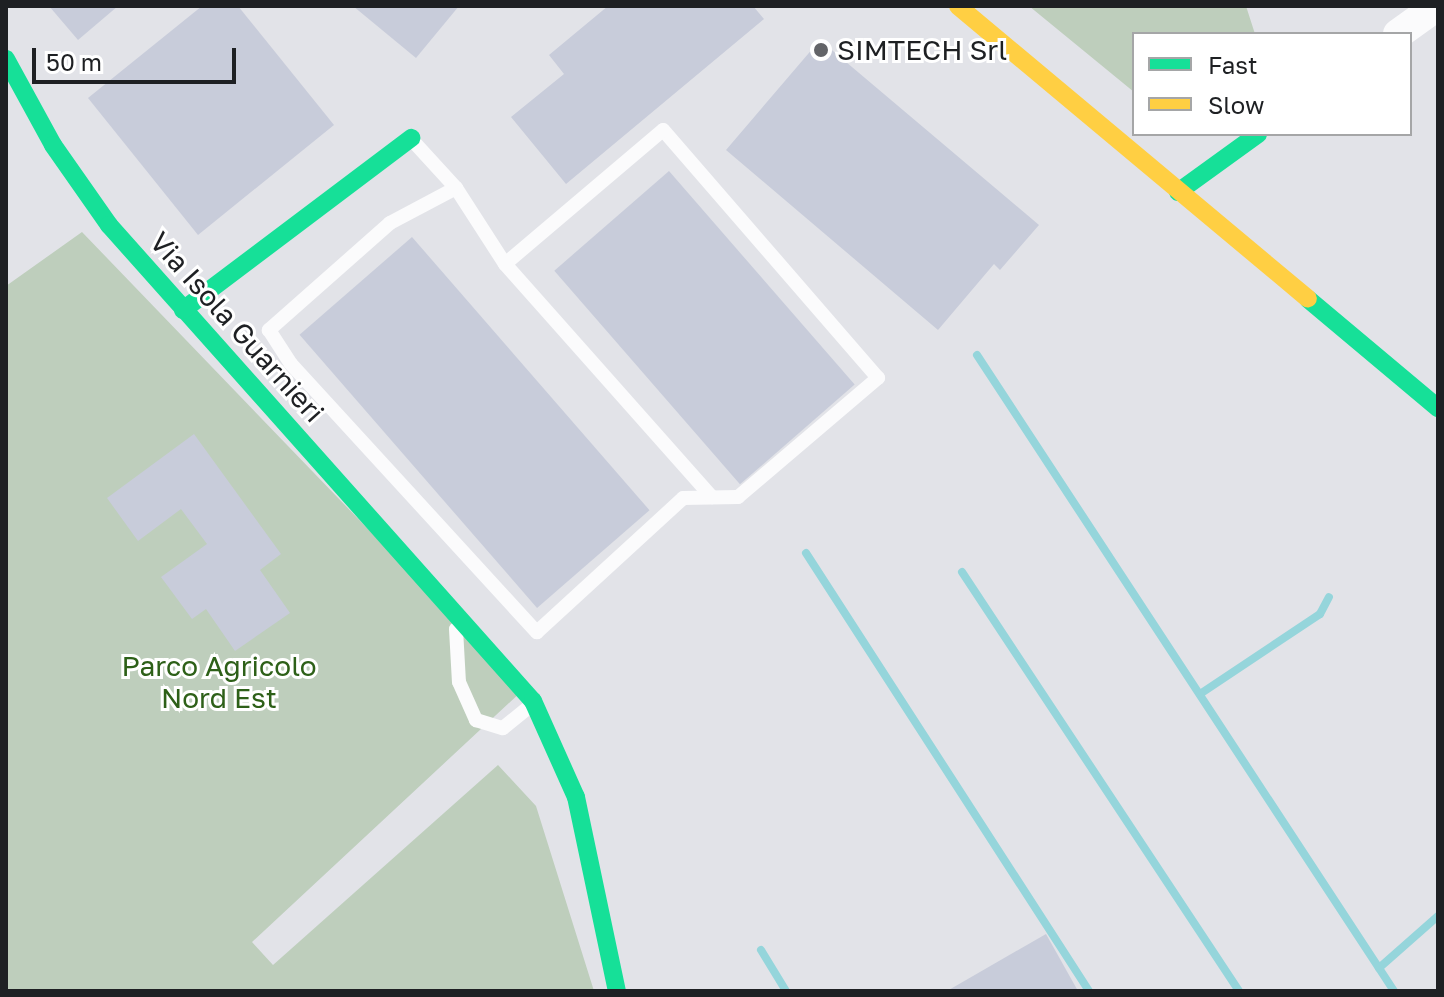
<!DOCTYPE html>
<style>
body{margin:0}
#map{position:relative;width:1444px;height:997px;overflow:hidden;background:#e2e3e8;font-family:"Golos Text",sans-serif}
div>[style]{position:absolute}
.green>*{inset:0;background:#becebc}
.stream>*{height:8px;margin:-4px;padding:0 4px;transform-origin:4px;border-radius:4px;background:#95d5db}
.building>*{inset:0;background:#c8ccda;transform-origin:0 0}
.lane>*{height:14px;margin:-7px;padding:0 7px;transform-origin:7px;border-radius:7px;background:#fbfbfc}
.street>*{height:30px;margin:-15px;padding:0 15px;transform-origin:15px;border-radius:15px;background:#fbfbfc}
.fast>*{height:18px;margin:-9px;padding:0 9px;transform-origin:9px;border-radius:9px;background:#16e098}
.slow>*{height:18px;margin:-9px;padding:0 9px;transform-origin:9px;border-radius:9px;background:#ffcf43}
.dots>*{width:22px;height:22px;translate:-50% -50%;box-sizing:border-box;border:4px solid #fff;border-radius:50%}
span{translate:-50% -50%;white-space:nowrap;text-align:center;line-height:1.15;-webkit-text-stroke:6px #fff;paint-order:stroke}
.poi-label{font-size:28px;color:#1e2023}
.left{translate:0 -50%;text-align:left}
.street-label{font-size:28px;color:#1e2023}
.park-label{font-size:28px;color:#2d6018}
.frame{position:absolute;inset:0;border:8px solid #1e2023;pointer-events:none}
.legend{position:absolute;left:1132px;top:32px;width:280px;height:104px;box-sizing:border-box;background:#fff;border:2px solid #a5a6a7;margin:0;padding:10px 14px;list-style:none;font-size:24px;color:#1e2023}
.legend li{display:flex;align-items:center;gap:16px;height:40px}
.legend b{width:40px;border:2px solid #a5a6a7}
.scale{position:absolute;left:32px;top:48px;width:204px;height:36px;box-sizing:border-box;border:4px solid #1e2023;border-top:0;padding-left:10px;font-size:24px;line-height:28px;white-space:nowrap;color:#1e2023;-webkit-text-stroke:6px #fff;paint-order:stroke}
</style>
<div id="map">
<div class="green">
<i style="clip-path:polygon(1029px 6px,1246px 6px,1255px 34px,1134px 34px,1134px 92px)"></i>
<i style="clip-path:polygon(82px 232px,523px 690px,252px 942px,273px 965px,498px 765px,536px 806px,594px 991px,6px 991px,6px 286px)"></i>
</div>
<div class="stream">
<i style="left:977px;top:355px;width:761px;rotate:56.75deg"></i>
<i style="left:806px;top:553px;width:521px;rotate:57.13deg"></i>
<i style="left:962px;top:572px;width:502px;rotate:56.53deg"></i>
<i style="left:1200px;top:694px;width:144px;rotate:-33.7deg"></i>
<i style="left:1320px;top:614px;width:19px;rotate:-62deg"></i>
<i style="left:761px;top:950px;width:48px;rotate:58.6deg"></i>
<i style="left:1379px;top:968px;width:79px;rotate:-41.4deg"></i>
</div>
<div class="building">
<i style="clip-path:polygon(49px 6px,118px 6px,78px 40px)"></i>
<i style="clip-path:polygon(202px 6px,238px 6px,334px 125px,198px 235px,88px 98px)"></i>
<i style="clip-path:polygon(353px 6px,459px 6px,416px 58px)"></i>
<i style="clip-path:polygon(608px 6px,753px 6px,764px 19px,566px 184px,511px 117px,564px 74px,549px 55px)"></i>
<i style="clip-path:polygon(820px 40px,1039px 225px,1000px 270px,994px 264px,938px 330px,726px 150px)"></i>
<i style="left:669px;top:171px;width:283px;height:152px;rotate:49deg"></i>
<i style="left:412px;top:237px;width:362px;height:149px;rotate:49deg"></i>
<i style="clip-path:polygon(194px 434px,281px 554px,260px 570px,290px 613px,235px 651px,206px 609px,192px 619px,161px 577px,207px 544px,181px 509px,138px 541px,107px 498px)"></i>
<i style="clip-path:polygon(1046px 934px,1078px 991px,947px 991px)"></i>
</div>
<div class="lane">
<i style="left:413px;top:141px;width:64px;rotate:47.5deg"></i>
<i style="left:456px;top:188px;width:75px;rotate:152.1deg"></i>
<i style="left:390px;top:223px;width:162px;rotate:138.5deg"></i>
<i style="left:269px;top:330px;width:40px;rotate:57.1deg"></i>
<i style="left:291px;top:364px;width:364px;rotate:47.5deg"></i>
<i style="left:537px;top:632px;width:198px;rotate:-42.5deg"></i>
<i style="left:683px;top:498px;width:55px;rotate:-1deg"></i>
<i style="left:738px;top:497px;width:184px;rotate:-40.4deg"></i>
<i style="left:878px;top:378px;width:328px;rotate:-130.9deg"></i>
<i style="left:663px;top:130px;width:207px;rotate:139.7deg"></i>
<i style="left:505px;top:264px;width:90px;rotate:-122.8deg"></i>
<i style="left:505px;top:264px;width:312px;rotate:48.4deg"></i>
<i style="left:456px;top:629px;width:53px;rotate:86.8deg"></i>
<i style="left:459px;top:682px;width:42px;rotate:65.9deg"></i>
<i style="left:476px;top:720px;width:28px;rotate:17deg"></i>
<i style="left:503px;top:728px;width:33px;rotate:-39deg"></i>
</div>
<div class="street">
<i style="left:1398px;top:34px;width:48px;rotate:-35.7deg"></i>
</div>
<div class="fast">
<i style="left:6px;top:59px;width:98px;rotate:61.3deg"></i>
<i style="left:53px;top:145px;width:98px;rotate:55deg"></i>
<i style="left:109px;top:225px;width:637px;rotate:48.31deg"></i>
<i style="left:533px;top:701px;width:105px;rotate:65.9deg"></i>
<i style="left:576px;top:797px;width:198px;rotate:78.1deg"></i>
<i style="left:1178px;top:192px;width:99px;rotate:-35.9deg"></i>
<i style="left:1308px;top:299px;width:170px;rotate:40deg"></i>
<i style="left:183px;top:310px;width:286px;rotate:-37deg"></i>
</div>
<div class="slow">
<i style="left:958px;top:6px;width:456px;rotate:39.9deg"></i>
</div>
<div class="dots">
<i style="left:821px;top:50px;background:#636468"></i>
</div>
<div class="poi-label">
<span class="left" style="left:837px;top:50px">SIMTECH Srl</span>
</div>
<div class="street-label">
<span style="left:237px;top:327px;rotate:48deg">Via Isola Guarnieri</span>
</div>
<div class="park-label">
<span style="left:219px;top:682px">Parco Agricolo<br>Nord Est</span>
</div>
<div class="frame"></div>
<ul class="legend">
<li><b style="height:10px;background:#16e098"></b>Fast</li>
<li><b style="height:10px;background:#ffcf43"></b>Slow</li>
</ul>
<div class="scale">50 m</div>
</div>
